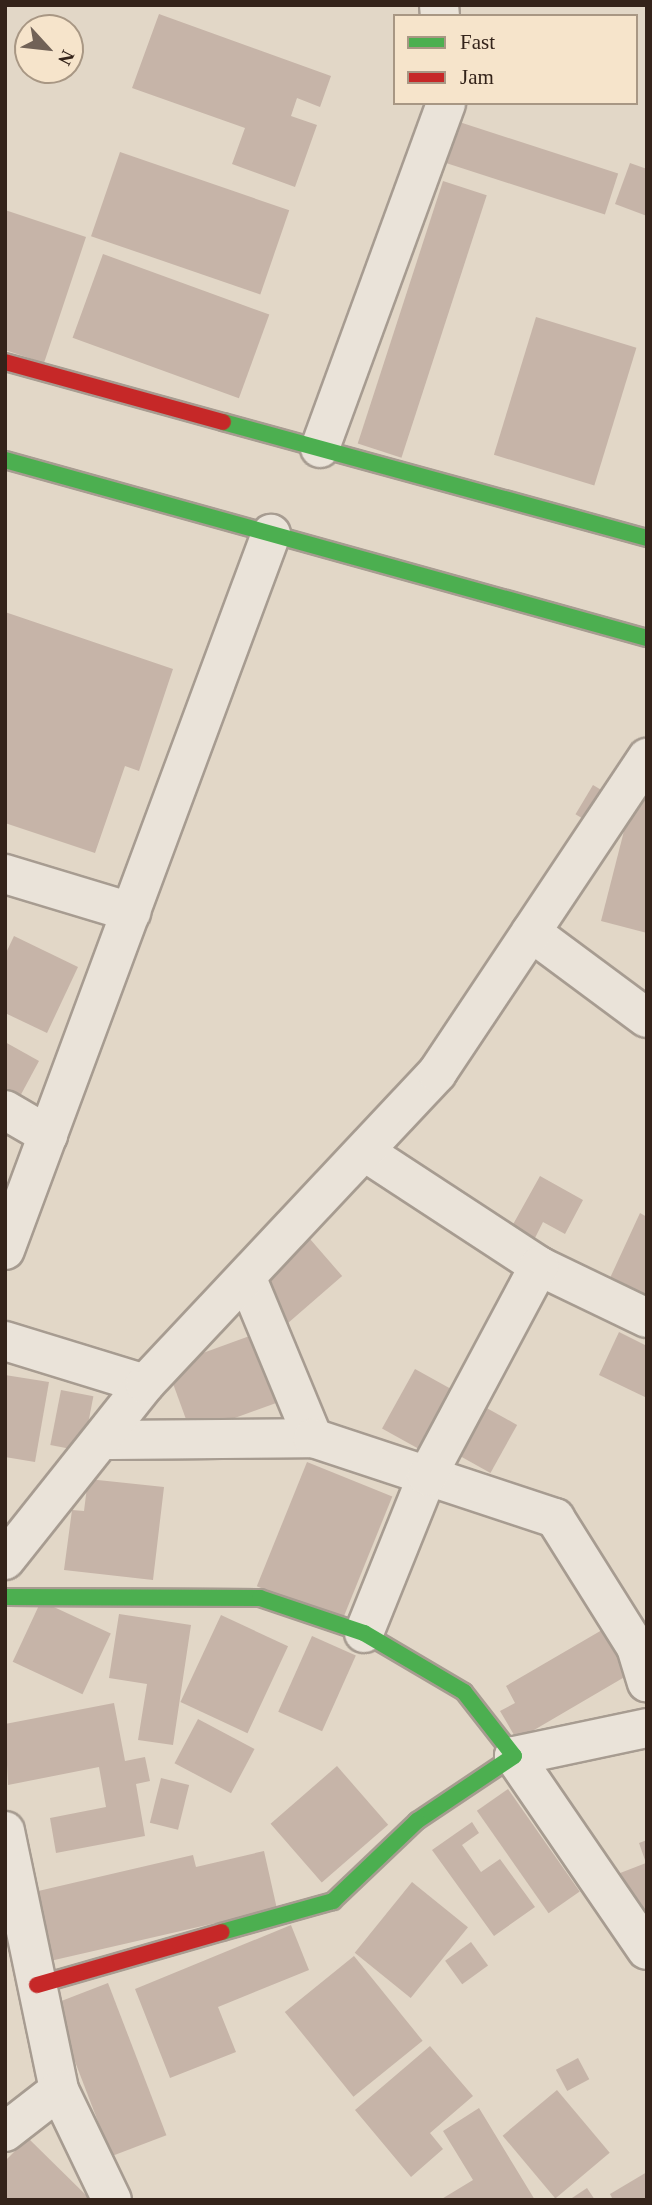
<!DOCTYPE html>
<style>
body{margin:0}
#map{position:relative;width:652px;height:2205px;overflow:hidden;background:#e2d7c7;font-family:"Times New Roman",serif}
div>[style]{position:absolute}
.building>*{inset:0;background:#c6b4a8;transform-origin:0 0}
.roads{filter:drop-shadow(2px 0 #a79c91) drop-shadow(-2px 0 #a79c91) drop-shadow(0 2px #a79c91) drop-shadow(0 -2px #a79c91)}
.street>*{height:38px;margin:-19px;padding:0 19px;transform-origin:19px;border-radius:19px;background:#eae3d9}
.fast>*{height:16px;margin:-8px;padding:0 8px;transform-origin:8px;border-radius:8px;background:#4caf50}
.jam>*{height:16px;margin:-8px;padding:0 8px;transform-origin:8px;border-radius:8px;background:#c62828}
span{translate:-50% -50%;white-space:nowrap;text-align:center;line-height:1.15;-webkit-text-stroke:5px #f6e4cb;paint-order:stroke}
.frame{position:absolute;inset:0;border:7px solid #34231a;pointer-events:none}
.legend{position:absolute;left:393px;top:14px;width:245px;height:91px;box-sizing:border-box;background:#f6e4cb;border:2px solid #a89784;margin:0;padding:9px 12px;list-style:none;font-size:21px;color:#34231a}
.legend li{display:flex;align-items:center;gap:14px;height:35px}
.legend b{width:35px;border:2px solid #a89784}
.north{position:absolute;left:14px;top:14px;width:70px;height:70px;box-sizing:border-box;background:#f6e4cb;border:2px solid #a89784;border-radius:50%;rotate:117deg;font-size:19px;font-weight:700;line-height:28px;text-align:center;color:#34231a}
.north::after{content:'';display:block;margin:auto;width:24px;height:32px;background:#716257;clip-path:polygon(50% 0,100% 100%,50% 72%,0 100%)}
</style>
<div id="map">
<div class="building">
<i style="clip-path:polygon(159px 14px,331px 76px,320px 107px,297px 98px,291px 116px,317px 125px,295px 187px,232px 164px,245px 128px,132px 88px)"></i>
<i style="left:447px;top:118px;width:180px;height:43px;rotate:18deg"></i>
<i style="left:120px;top:152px;width:179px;height:89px;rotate:19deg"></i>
<i style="clip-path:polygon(630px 163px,647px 169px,647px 216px,615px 204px)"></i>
<i style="left:443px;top:181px;width:46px;height:276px;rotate:18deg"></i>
<i style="clip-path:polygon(5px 210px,86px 237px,44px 363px,5px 350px)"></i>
<i style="left:103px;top:254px;width:177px;height:89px;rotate:20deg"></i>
<i style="left:536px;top:317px;width:105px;height:144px;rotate:17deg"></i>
<i style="clip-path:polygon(5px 612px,173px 669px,139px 771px,125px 766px,95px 853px,5px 823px)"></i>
<i style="clip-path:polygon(637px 780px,647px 783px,647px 933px,601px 921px)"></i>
<i style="left:593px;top:785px;width:17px;height:34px;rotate:31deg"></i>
<i style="clip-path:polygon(14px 936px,78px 967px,47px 1033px,5px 1013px,5px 955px)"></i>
<i style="clip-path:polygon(5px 1042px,39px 1061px,18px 1100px,5px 1093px)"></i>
<i style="clip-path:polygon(540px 1176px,583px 1200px,565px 1234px,543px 1222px,534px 1240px,511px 1228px)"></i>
<i style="clip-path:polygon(640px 1213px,647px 1217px,647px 1311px,604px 1291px)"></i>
<i style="left:310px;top:1239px;width:49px;height:74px;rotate:49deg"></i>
<i style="clip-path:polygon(619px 1332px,647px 1346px,647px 1398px,599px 1375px)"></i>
<i style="left:255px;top:1334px;width:72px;height:94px;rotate:70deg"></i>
<i style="left:415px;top:1369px;width:49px;height:68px;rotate:29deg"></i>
<i style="clip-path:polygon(5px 1375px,49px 1382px,35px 1462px,5px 1457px)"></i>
<i style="left:61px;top:1390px;width:33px;height:56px;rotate:11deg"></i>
<i style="left:483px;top:1406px;width:39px;height:55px;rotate:29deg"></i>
<i style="left:307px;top:1462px;width:92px;height:134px;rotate:22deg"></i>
<i style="clip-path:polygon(88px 1479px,164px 1487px,153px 1580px,64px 1570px,72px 1510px,84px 1511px)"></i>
<i style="left:41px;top:1601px;width:77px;height:67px;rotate:25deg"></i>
<i style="clip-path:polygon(119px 1614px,191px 1625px,173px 1745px,138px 1740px,147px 1684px,109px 1678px)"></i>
<i style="left:221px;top:1615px;width:74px;height:96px;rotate:25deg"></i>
<i style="clip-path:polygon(602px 1630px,628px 1675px,517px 1740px,500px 1711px,515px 1703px,506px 1686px)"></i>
<i style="left:312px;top:1636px;width:48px;height:83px;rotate:24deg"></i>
<i style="clip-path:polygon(114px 1703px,125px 1761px,145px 1757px,150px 1781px,136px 1784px,145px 1836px,56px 1853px,50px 1818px,106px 1807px,99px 1767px,8px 1785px,5px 1724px)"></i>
<i style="left:198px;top:1719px;width:64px;height:50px;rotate:28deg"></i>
<i style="left:337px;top:1766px;width:78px;height:88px;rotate:49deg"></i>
<i style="left:161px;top:1778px;width:29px;height:46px;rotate:14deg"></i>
<i style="left:508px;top:1789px;width:125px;height:38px;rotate:55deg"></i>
<i style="clip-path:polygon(472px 1822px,479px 1833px,462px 1845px,481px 1872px,500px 1859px,535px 1907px,494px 1936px,432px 1850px)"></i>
<i style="clip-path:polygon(647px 1840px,647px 1915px,633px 1921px,615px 1875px,646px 1863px,639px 1843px)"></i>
<i style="clip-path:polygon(264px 1851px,277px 1909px,50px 1961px,34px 1892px,193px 1855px,196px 1867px)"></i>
<i style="left:412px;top:1882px;width:72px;height:91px;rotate:39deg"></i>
<i style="clip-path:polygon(291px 1925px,309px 1970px,218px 2007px,236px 2052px,170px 2078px,135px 1989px)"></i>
<i style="left:471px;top:1942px;width:29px;height:32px;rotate:54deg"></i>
<i style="left:354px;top:1956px;width:109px;height:89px;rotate:51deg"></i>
<i style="left:108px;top:1983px;width:163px;height:59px;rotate:69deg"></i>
<i style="clip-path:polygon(430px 2046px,473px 2096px,430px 2133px,443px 2149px,411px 2177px,355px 2110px)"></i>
<i style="left:578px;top:2058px;width:24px;height:25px;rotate:62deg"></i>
<i style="left:557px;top:2090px;width:82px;height:71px;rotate:50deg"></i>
<i style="clip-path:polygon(479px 2108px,535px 2200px,440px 2200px,473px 2180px,443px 2131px)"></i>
<i style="clip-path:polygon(28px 2138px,91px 2200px,5px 2200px,5px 2161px)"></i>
<i style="clip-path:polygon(647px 2172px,647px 2200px,613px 2200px,610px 2194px)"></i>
<i style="clip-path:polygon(587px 2188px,595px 2200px,569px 2200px)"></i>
</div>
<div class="roads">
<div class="street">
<i style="left:439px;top:5px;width:11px;rotate:85deg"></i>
<i style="left:320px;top:448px;width:367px;rotate:-69.9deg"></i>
<i style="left:5px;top:874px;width:132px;rotate:16.8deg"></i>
<i style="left:531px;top:932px;width:144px;rotate:36.6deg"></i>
<i style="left:5px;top:1110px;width:50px;rotate:30.2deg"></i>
<i style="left:365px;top:1152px;width:208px;rotate:33.2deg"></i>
<i style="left:539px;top:1266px;width:120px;rotate:25.7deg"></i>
<i style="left:5px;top:1250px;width:764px;rotate:-69.62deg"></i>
<i style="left:248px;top:1281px;width:170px;rotate:67.5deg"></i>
<i style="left:5px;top:1341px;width:146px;rotate:17.1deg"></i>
<i style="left:103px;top:1440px;width:210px;rotate:-0.5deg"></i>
<i style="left:313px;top:1438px;width:255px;rotate:18.3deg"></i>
<i style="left:555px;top:1518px;width:152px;rotate:57.9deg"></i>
<i style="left:636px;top:1647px;width:37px;rotate:73deg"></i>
<i style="left:5px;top:1560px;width:225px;rotate:-51.5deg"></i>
<i style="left:145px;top:1384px;width:427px;rotate:-46.8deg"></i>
<i style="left:437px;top:1073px;width:379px;rotate:-56.3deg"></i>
<i style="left:364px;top:1633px;width:169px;rotate:-68.1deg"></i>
<i style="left:427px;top:1476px;width:238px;rotate:-61.9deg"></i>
<i style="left:647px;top:1728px;width:136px;rotate:168.1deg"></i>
<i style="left:514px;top:1756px;width:235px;rotate:55.6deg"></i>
<i style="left:5px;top:1831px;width:265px;rotate:78.2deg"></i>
<i style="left:59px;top:2090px;width:122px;rotate:64.3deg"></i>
<i style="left:5px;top:2132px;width:68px;rotate:-37.9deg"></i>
</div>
<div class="fast">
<i style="left:223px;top:422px;width:440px;rotate:15.3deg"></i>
<i style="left:5px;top:460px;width:666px;rotate:15.5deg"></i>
<i style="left:5px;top:1597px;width:255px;rotate:0.2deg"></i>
<i style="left:260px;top:1598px;width:110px;rotate:18.6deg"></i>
<i style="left:364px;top:1633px;width:116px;rotate:30.5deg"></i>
<i style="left:464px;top:1692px;width:81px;rotate:52deg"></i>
<i style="left:514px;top:1756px;width:117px;rotate:146.2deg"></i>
<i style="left:417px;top:1821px;width:116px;rotate:136.4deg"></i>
<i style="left:333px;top:1901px;width:115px;rotate:164.4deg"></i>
</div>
<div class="jam">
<i style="left:5px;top:362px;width:226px;rotate:15.4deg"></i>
<i style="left:37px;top:1985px;width:192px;rotate:-16deg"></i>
</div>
</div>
<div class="frame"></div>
<ul class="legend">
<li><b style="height:9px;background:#4caf50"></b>Fast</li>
<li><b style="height:9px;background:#c62828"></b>Jam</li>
</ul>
<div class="north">N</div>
</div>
